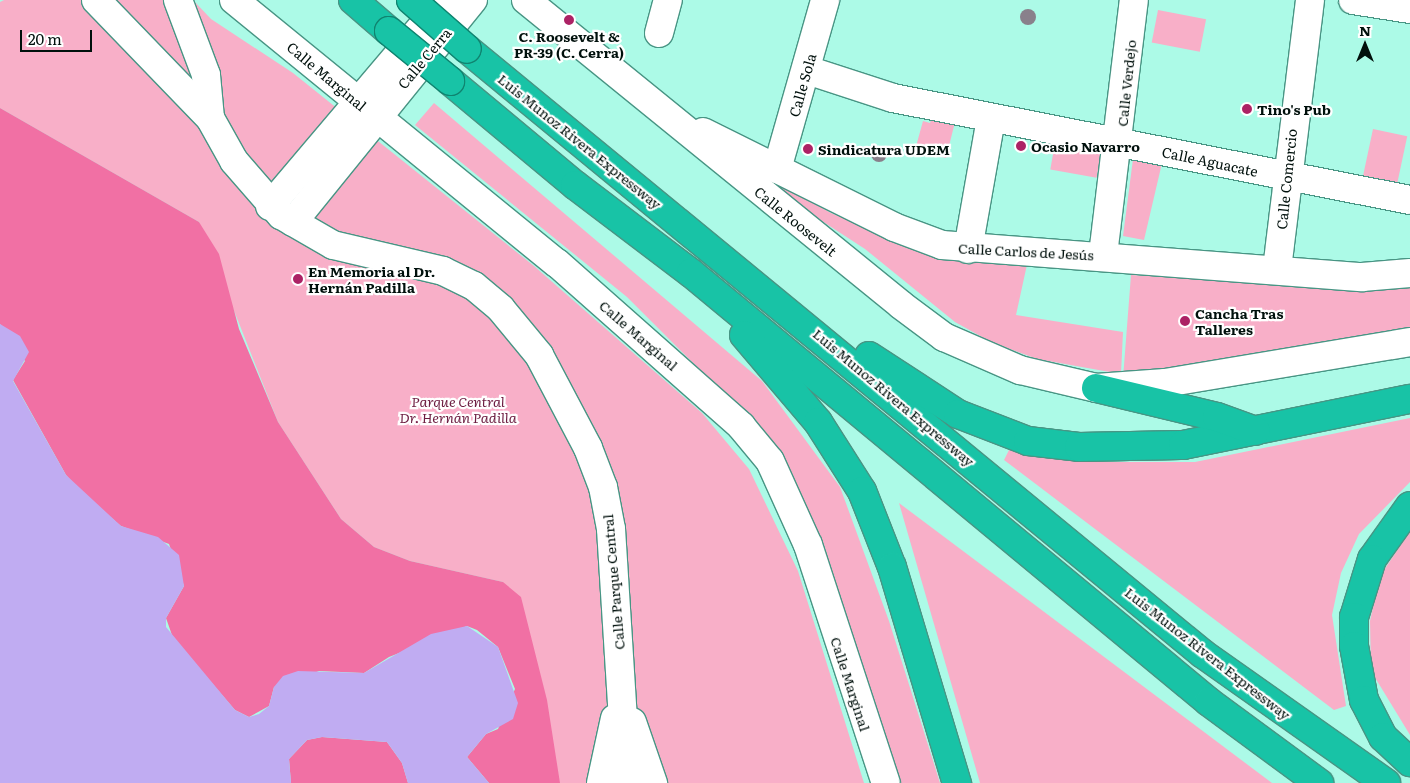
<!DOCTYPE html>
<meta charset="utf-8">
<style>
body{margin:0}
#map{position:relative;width:1410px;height:783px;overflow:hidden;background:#acfae7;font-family:Literata,serif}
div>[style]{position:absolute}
.green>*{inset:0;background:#f8afc8;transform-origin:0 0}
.forest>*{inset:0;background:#f170a4}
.water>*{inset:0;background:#c0acf2}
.roads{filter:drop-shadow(1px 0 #489584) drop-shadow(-1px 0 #489584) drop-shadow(0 1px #489584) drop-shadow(0 -1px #489584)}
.minor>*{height:28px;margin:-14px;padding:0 14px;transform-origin:14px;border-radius:14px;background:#fff}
.highway>*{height:28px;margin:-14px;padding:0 14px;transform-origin:14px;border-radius:14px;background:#18c3a6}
.bridges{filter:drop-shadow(1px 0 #108470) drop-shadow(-1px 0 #108470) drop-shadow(0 1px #108470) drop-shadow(0 -1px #108470)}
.highway-bridge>*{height:28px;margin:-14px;padding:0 14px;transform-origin:14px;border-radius:14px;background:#18c3a6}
.trees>*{width:16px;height:16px;margin:-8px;border-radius:50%;background:#89808b}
.dots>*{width:14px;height:14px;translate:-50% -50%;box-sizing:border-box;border:2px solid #fff;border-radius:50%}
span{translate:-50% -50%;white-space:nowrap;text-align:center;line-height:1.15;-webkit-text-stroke:4.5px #fff;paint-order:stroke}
.poi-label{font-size:14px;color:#00100c;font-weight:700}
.left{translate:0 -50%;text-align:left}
.street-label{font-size:14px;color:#00100c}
.park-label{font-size:14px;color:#6c1c40;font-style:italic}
.north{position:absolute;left:1340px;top:20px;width:50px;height:50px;-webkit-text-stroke:4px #fff;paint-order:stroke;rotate:0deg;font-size:14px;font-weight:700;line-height:20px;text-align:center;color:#00100c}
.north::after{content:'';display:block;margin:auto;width:18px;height:22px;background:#00100c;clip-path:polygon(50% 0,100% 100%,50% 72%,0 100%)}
.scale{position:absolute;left:20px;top:30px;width:72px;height:22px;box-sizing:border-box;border:2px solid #00100c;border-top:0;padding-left:6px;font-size:15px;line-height:18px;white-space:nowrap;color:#00100c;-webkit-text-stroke:4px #fff;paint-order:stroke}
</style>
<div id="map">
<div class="green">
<i style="clip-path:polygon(4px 0,193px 0,211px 19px,293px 73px,534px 266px,702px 413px,749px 469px,798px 571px,864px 783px,555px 783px,503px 582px,410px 561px,374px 547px,341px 519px,278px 422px,199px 222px,0 108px,0 2px)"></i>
<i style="left:1158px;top:10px;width:49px;height:33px;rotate:11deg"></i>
<i style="clip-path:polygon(434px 103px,762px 381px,840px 487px,889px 621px,940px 783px,900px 783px,823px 542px,775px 445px,627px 297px,415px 125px)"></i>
<i style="clip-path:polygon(932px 118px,955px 122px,946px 158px,915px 150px,923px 121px,930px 123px)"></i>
<i style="left:1373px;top:129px;width:35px;height:50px;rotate:12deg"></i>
<i style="left:1055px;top:143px;width:47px;height:27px;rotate:10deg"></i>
<i style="clip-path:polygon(1133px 159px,1162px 163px,1144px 240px,1123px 236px)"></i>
<i style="clip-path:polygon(762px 174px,831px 213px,949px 261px,1028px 260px,1016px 315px,1123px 332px,1121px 374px,1037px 359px,991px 342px,955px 322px,865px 249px,765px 184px)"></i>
<i style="clip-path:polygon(1131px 275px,1364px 287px,1410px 279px,1410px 327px,1123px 378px)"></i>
<i style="clip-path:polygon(1410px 418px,1410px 482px,1359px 534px,1341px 573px,1332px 615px,1346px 706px,1334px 710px,1004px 460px,1009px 450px,1097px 462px,1195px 462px)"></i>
<i style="clip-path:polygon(899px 503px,1272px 783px,980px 783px)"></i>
<i style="clip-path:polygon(1410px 531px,1410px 735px,1371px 671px,1370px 621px,1380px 576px)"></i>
</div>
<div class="forest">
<i style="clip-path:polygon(0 108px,199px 222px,219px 254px,239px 329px,278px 422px,341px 519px,374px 547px,410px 561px,503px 582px,521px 597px,547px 700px,560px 783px,489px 783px,467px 757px,486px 734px,498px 729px,515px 689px,498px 647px,477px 630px,467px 626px,389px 657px,364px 673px,319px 671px,274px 687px,269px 706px,249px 717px,235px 710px,173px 638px,166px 618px,184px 586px,169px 544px,121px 526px,82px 493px,66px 475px,13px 380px,25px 361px,0 324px)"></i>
<i style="clip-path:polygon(322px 737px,387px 742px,402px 763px,408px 783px,291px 783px,289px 759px,307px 740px)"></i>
</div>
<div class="water">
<i style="clip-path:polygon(0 324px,20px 336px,29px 352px,13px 381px,66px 475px,121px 526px,158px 537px,179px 555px,184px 586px,166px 618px,166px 627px,235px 710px,249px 717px,259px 714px,269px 706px,274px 687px,283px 676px,298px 671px,364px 673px,431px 634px,467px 626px,498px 647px,518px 703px,513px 719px,486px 734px,467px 757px,489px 783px,408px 783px,402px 763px,387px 742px,322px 737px,307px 740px,289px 759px,291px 783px,0 783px)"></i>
</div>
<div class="roads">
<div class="minor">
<i style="left:96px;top:0;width:164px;rotate:46deg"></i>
<i style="left:210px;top:118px;width:49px;rotate:60.8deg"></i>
<i style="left:234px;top:161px;width:72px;rotate:49deg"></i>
<i style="left:281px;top:215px;width:60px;rotate:30deg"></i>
<i style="left:333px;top:245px;width:113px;rotate:13.3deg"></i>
<i style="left:443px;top:271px;width:34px;rotate:26deg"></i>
<i style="left:474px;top:286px;width:35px;rotate:40deg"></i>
<i style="left:501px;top:309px;width:60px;rotate:50.4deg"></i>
<i style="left:539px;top:355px;width:105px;rotate:62.2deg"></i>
<i style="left:588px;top:448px;width:42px;rotate:69deg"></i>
<i style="left:603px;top:487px;width:43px;rotate:79.2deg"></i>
<i style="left:611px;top:529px;width:255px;rotate:86.4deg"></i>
<i style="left:178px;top:0;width:80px;rotate:69.5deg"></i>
<i style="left:206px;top:75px;width:43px;rotate:84.7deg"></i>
<i style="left:234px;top:0;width:417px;rotate:39.2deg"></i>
<i style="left:557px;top:263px;width:246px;rotate:41.5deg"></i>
<i style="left:741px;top:426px;width:45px;rotate:50.4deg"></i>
<i style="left:770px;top:461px;width:92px;rotate:65.7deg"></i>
<i style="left:808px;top:545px;width:250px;rotate:71.9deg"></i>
<i style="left:526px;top:0;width:483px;rotate:39.1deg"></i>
<i style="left:901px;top:305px;width:54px;rotate:36.7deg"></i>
<i style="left:944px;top:337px;width:83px;rotate:23.5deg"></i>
<i style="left:1020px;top:370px;width:78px;rotate:13.3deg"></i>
<i style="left:1096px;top:388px;width:69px;rotate:-4.1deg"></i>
<i style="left:1165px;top:383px;width:248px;rotate:-9.5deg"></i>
<i style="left:1353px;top:0;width:58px;rotate:9deg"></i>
<i style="left:659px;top:33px;width:34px;rotate:-75deg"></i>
<i style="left:807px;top:70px;width:90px;rotate:18deg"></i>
<i style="left:893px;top:98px;width:527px;rotate:11.16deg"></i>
<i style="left:703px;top:132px;width:213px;rotate:26.4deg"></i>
<i style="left:894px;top:227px;width:51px;rotate:20.6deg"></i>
<i style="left:942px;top:245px;width:421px;rotate:4.4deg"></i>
<i style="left:1362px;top:277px;width:48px;rotate:-4.8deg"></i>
<i style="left:777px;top:169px;width:176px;rotate:-74.1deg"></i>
<i style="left:270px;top:206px;width:270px;rotate:-49.7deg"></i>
<i style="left:293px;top:222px;width:286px;rotate:-51deg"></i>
<i style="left:968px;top:249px;width:133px;rotate:-80deg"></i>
<i style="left:1103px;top:255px;width:257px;rotate:-83.1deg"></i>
<i style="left:1277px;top:269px;width:271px;rotate:-83deg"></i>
<i style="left:632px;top:722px;width:65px;rotate:71deg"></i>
<i style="left:601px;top:783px;width:66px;rotate:-77.8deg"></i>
</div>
<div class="highway">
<i style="left:353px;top:0;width:48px;rotate:40.7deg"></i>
<i style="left:467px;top:49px;width:953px;rotate:39.42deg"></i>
<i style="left:1203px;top:654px;width:224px;rotate:35.2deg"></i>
<i style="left:450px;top:81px;width:163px;rotate:39.8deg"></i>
<i style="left:575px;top:185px;width:146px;rotate:37.2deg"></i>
<i style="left:691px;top:273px;width:673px;rotate:39.63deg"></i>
<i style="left:1209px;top:702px;width:137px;rotate:36.4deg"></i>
<i style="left:744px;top:335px;width:114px;rotate:49.6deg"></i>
<i style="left:818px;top:422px;width:82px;rotate:57.5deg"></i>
<i style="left:862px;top:491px;width:82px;rotate:68.5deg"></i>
<i style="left:892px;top:567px;width:226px;rotate:73.3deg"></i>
<i style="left:869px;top:356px;width:106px;rotate:33.1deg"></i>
<i style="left:958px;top:414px;width:75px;rotate:21.1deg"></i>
<i style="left:1028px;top:441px;width:51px;rotate:6.7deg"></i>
<i style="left:1079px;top:447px;width:104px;rotate:-1.1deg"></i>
<i style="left:1183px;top:445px;width:232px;rotate:-11.5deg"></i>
<i style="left:1096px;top:388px;width:124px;rotate:13.5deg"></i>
<i style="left:1217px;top:417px;width:41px;rotate:19.7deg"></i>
<i style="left:1410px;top:506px;width:65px;rotate:125.6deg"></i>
<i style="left:1372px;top:559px;width:61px;rotate:107.2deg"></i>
<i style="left:1354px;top:617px;width:29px;rotate:90deg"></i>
<i style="left:1354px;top:646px;width:55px;rotate:79.5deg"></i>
<i style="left:1364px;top:700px;width:42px;rotate:62.8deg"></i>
<i style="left:1383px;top:737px;width:37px;rotate:43deg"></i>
</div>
</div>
<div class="bridges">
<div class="highway-bridge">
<i style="left:411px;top:0;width:74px;rotate:41.2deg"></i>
<i style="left:389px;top:31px;width:79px;rotate:39.3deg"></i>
</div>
</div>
<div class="trees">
<i style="left:1028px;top:17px"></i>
<i style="left:879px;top:154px"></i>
</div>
<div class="dots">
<i style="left:569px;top:20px;background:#ac2265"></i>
<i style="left:1247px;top:109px;background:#ac2265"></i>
<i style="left:1021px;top:146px;background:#ac2265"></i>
<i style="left:808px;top:149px;background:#ac2265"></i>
<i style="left:298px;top:279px;background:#ac2265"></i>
<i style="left:1185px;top:321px;background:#ac2265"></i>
</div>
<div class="poi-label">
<span style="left:569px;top:44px">C. Roosevelt &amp;<br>PR-39 (C. Cerra)</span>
<span class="left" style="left:1257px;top:109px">Tino's Pub</span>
<span class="left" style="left:1031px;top:146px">Ocasio Navarro</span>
<span class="left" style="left:818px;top:149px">Sindicatura UDEM</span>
<span class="left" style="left:308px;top:279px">En Memoria al Dr.<br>Hernán Padilla</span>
<span class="left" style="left:1195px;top:321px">Cancha Tras<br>Talleres</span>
</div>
<div class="street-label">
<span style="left:424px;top:58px;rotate:-50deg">Calle Cerra</span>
<span style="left:327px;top:76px;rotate:40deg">Calle Marginal</span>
<span style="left:1126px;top:83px;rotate:-84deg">Calle Verdejo</span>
<span style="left:802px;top:85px;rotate:-74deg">Calle Sola</span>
<span style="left:580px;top:141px;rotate:39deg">Luis Munoz Rivera Expressway</span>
<span style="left:1210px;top:161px;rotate:12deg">Calle Aguacate</span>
<span style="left:1286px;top:179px;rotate:-84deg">Calle Comercio</span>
<span style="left:796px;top:221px;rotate:39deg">Calle Roosevelt</span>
<span style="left:1026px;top:251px;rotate:3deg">Calle Carlos de Jesús</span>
<span style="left:639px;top:335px;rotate:41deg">Calle Marginal</span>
<span style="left:894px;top:397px;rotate:40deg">Luis Munoz Rivera Expressway</span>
<span style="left:613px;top:582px;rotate:-95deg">Calle Parque Central</span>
<span style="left:1208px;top:653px;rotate:38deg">Luis Munoz Rivera Expressway</span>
<span style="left:851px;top:684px;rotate:72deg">Calle Marginal</span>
</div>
<div class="park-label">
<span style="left:458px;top:409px">Parque Central<br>Dr. Hernán Padilla</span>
</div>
<div class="north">N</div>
<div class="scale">20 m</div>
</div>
